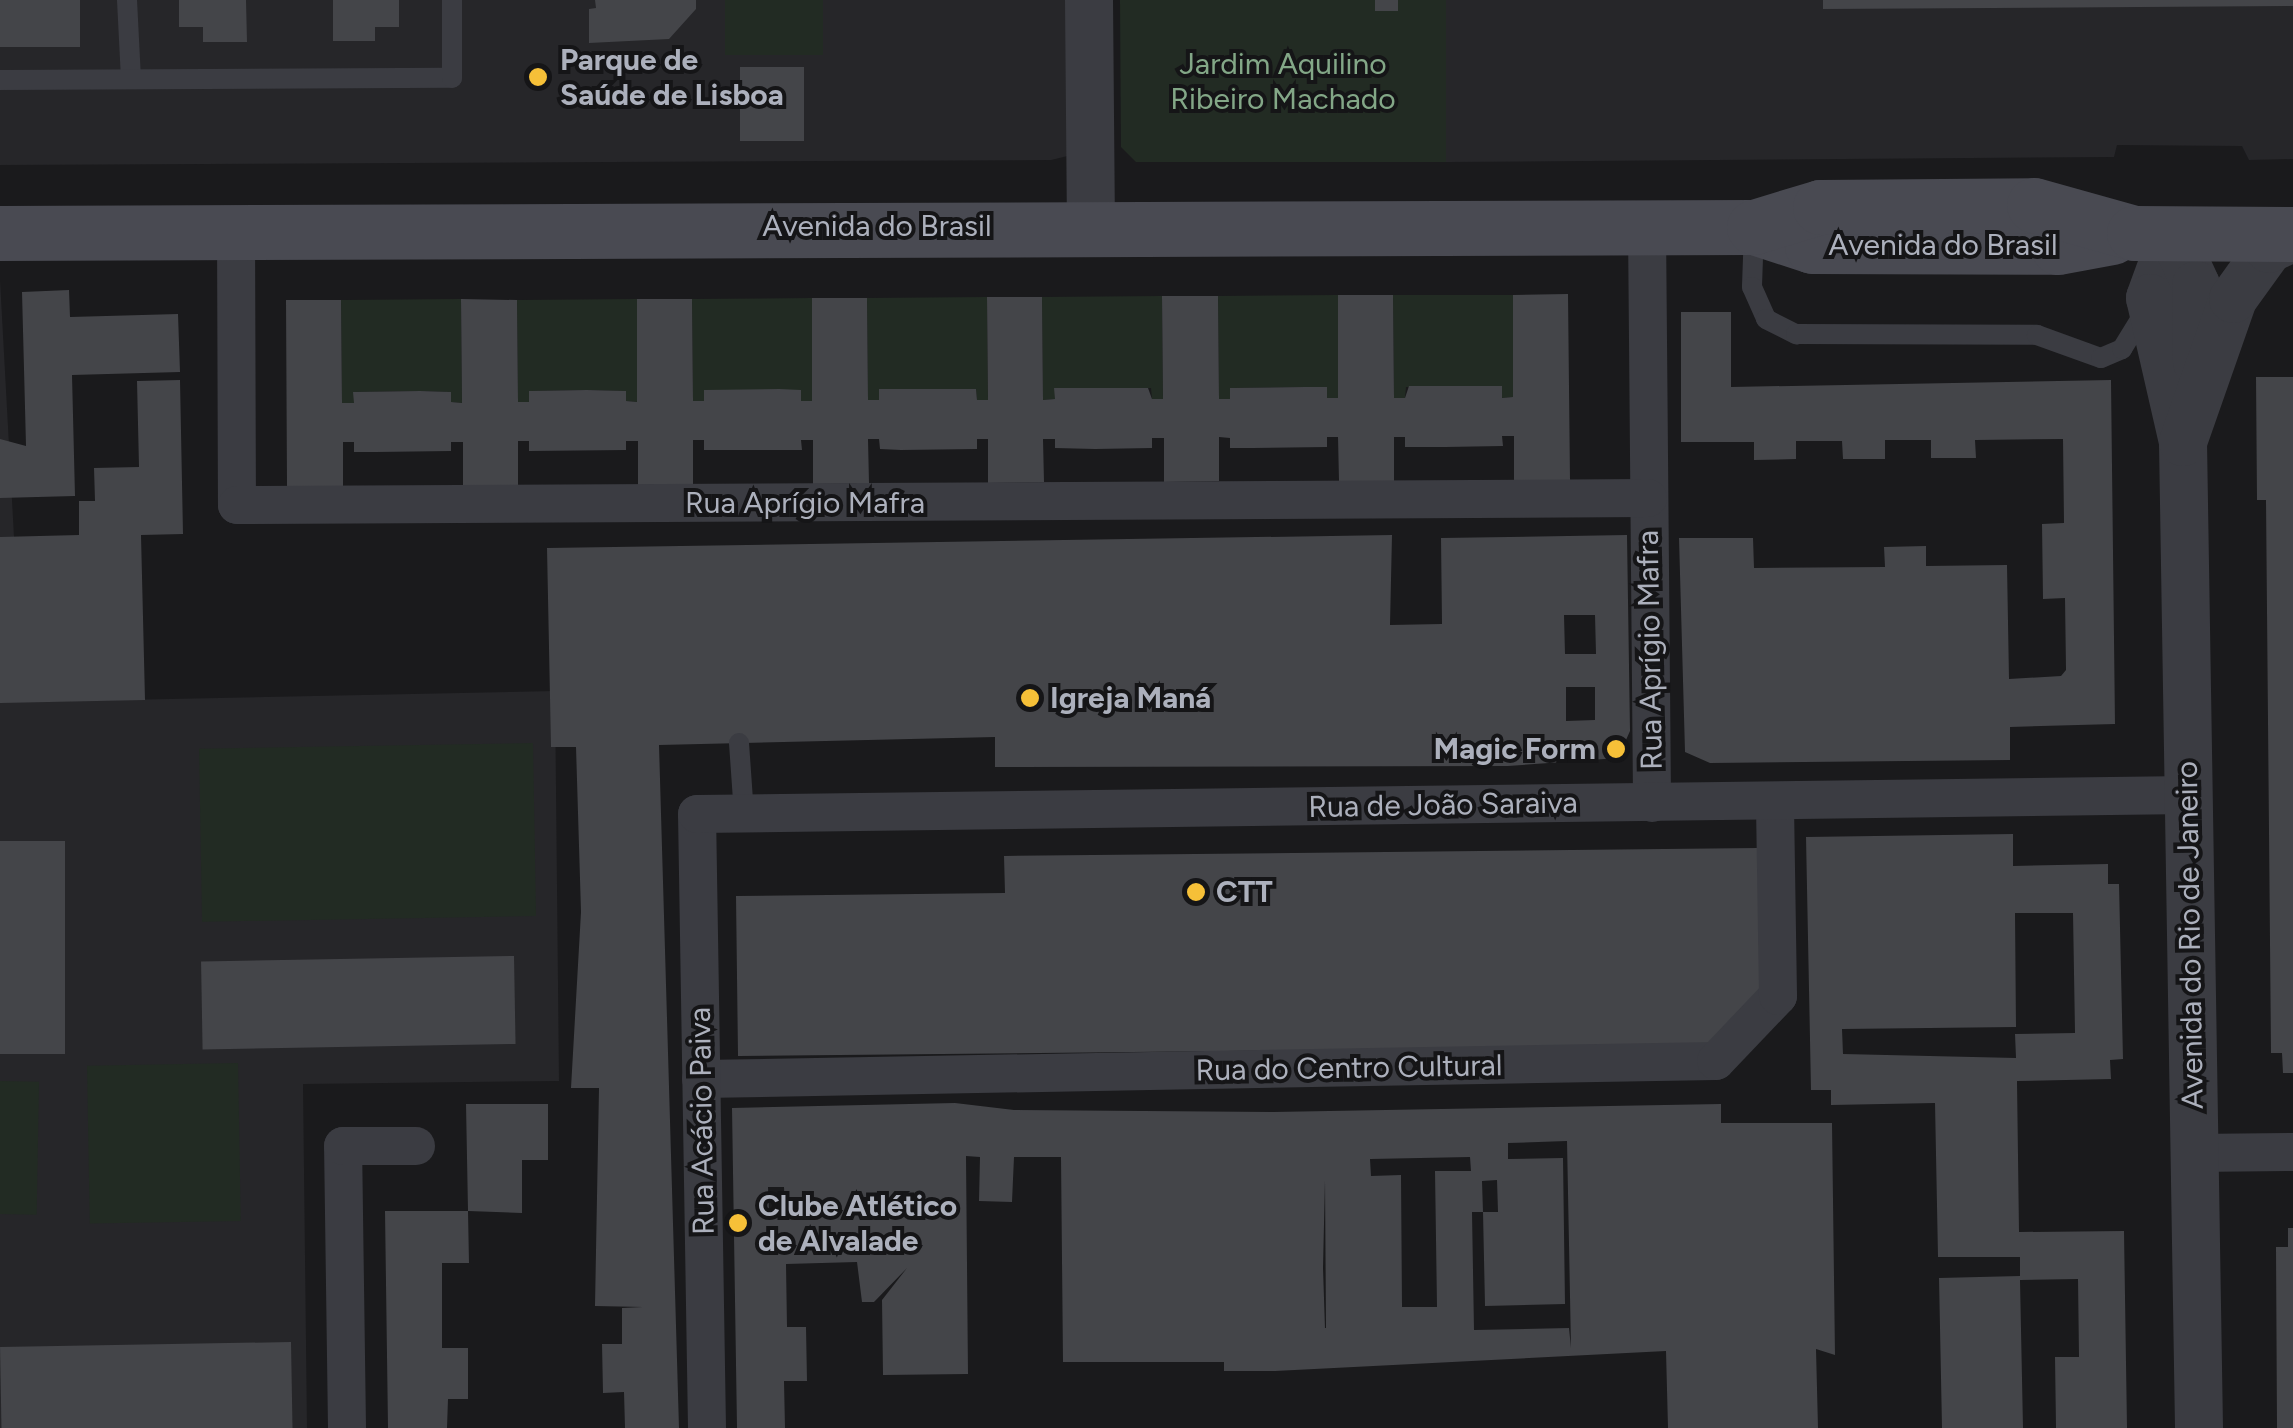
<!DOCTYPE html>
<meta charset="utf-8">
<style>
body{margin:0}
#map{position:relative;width:2293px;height:1428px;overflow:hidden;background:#1a1a1c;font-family:Figtree,sans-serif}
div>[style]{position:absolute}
.built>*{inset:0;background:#262629}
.green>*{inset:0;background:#222b23;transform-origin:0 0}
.building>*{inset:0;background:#444549;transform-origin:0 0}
.service>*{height:20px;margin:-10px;padding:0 10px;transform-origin:10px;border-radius:10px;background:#3b3c42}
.minor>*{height:38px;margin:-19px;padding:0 19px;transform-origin:19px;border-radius:19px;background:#3b3c42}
.tertiary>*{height:48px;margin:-24px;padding:0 24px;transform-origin:24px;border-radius:24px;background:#3b3c42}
.secondary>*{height:55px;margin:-27.5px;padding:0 27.5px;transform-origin:27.5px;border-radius:27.5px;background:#494a52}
.dots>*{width:28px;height:28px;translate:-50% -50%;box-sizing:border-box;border:5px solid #151517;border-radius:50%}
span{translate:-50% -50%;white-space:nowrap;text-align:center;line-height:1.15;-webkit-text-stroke:8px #151517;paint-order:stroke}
.poi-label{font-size:30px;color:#acb0bc;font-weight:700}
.left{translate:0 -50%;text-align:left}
.right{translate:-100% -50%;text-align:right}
.park-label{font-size:30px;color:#83a787}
.street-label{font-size:30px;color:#acb0bc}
</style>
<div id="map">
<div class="built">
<i style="clip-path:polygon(0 0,1075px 0,1076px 154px,1051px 160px,0 165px)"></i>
<i style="clip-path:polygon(1446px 0,2293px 0,2293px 159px,2249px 160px,2242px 146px,2117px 145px,2114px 157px,1446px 162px)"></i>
<i style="clip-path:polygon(0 280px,23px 702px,555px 691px,559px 1081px,303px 1084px,307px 1428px,0 1428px)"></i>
</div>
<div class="green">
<i style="left:725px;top:0;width:98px;height:55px"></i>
<i style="clip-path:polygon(1120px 0,1446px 0,1446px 162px,1136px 162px,1121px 147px)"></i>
<i style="clip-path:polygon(1338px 295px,1338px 398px,1327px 398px,1326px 387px,1230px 388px,1230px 399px,1219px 399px,1218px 296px)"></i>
<i style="clip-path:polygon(1393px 295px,1513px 295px,1513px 397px,1502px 398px,1501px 386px,1406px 387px,1405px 398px,1394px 398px)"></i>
<i style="clip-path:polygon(1162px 296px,1163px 399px,1152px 399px,1151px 388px,1055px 388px,1055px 399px,1043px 400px,1042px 297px)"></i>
<i style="clip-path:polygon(987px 297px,988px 400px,977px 400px,976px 389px,880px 389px,879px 400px,868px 400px,867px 298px)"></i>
<i style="clip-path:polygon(812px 298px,812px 401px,801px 401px,800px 390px,705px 390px,704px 401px,693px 401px,692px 299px)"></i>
<i style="clip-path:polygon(461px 299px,462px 403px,451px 402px,450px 392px,420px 391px,354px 392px,354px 403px,342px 403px,341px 300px)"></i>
<i style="clip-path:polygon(637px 299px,637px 402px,626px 401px,625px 391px,587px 390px,529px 391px,529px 402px,518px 402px,517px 300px)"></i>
<i style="left:533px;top:743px;width:173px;height:334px;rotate:89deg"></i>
<i style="left:238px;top:1063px;width:158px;height:151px;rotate:89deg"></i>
<i style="left:0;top:1081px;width:39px;height:133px;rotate:1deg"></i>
</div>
<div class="building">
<i style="left:0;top:0;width:80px;height:47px"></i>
<i style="clip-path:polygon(179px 0,246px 0,247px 42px,203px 42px,203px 27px,179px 27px)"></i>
<i style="clip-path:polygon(333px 0,399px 0,399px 27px,375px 27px,375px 41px,333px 41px)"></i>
<i style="clip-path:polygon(595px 0,696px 0,696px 9px,669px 39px,589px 43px,589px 9px,596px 8px)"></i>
<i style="left:1375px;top:0;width:23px;height:11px"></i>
<i style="clip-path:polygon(1823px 0,2293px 0,2293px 6px,1823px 9px)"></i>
<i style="left:740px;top:67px;width:64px;height:74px"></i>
<i style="clip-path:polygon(69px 290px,70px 317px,178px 314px,180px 372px,72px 375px,75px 496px,0 498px,0 439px,26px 446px,22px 292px)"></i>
<i style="clip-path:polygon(1568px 294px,1570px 480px,1514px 480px,1514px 436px,1502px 436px,1503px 446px,1445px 447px,1405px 447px,1405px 437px,1394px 437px,1394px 481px,1339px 481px,1338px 437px,1327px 437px,1327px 447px,1252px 448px,1230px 448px,1230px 438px,1219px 437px,1219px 481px,1164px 482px,1164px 438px,1152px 438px,1152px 448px,1095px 449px,1055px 448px,1055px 439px,1043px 439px,1044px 482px,988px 483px,988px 439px,977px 439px,977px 449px,901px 450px,880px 449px,879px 439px,868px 439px,869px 483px,813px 484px,813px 440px,801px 440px,802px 450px,704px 450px,704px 440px,693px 440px,693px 484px,638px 485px,638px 441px,626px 441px,626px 450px,529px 451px,529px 441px,518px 441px,518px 485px,463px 486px,463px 442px,451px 442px,451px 451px,376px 452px,354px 452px,354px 442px,343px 442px,343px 486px,287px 486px,286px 300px,341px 300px,342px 403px,354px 403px,353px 392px,420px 391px,451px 392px,451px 402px,462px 403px,461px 299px,517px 300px,518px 402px,529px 402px,529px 391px,587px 390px,626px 391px,626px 401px,637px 402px,637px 299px,692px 299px,693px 401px,704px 401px,704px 390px,779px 389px,801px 390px,801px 401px,812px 401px,812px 298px,867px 298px,868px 400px,879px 400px,879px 389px,976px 389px,977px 400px,988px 400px,987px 297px,1042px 297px,1043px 400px,1055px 399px,1054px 388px,1148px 388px,1152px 399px,1163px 399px,1162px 296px,1218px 296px,1219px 399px,1230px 399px,1230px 388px,1305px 387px,1327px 387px,1327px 398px,1338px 398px,1338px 295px,1393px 295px,1394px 398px,1405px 398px,1409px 386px,1502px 386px,1502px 398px,1513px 397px,1513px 295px)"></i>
<i style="clip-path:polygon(1681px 312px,1731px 312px,1731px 387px,2111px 380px,2115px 724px,2010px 727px,2010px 760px,1710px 763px,1685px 752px,1679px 538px,1753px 538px,1754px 568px,1885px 567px,1884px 547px,1926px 546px,1926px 566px,2007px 565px,2009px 679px,2061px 676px,2066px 670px,2065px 598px,2043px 599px,2042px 524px,2064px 523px,2063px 439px,1975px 440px,1976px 458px,1931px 458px,1931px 440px,1885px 440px,1885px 459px,1843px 459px,1842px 441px,1796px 441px,1796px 459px,1754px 460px,1754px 442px,1681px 442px)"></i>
<i style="clip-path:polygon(2256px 377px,2293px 377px,2293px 1073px,2283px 1073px,2282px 1053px,2271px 1053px,2266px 500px,2257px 500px)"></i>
<i style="clip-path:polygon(180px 380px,183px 534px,141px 535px,145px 700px,0 703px,0 537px,79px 535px,79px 501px,95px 501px,94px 468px,139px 467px,137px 381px)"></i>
<i style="clip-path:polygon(evenodd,1392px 535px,1390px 625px,1442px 624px,1441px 538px,1627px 535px,1630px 731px,1618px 758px,1508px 766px,995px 767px,995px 737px,659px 745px,679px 1428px,625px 1428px,624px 1392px,603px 1393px,602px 1344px,622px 1344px,622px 1308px,643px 1307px,595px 1306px,599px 1088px,571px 1088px,581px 912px,576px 747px,551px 747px,547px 548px,1392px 535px,1564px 615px,1595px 615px,1596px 654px,1565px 654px,1564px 615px,1392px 535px,1566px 687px,1595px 687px,1595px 720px,1566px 721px,1566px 687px)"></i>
<i style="clip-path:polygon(evenodd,2013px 834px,2013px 866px,2108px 864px,2108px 884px,2119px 884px,2123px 1059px,2110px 1060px,2111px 1079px,2017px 1081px,2019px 1232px,2124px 1231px,2127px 1428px,2056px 1428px,2055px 1357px,2079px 1357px,2078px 1279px,2020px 1280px,2023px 1428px,1942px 1428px,1939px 1278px,2020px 1276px,2020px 1257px,1938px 1257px,1935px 1103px,1831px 1105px,1831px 1090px,1811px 1090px,1806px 837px,2013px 834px,2015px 913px,2073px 913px,2075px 1033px,2015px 1034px,2016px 1058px,1843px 1054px,1842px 1029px,2016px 1027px,2015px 913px)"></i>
<i style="left:0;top:841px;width:65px;height:213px"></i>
<i style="clip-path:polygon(1758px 848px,1760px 1001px,1717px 1046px,738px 1056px,736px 896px,1005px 893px,1004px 856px)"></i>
<i style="left:514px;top:956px;width:88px;height:313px;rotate:89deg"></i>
<i style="clip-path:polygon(evenodd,955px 1103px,1014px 1110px,1273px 1112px,1721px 1104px,1721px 1123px,1832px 1123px,1835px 1355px,1816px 1349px,1818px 1428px,1668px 1428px,1666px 1351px,1275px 1371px,1224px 1371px,1224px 1362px,1063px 1362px,1061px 1157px,1014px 1157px,1012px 1202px,979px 1201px,980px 1157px,966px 1156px,968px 1374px,883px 1375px,882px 1300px,907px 1268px,874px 1302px,862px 1302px,857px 1262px,786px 1264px,787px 1327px,806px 1327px,807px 1381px,784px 1381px,785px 1428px,737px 1428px,732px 1108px,955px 1103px,1567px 1141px,1571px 1348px,1569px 1328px,1474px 1330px,1472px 1212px,1483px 1212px,1485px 1306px,1565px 1304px,1563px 1158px,1508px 1159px,1508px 1143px,1567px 1141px,955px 1103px,1470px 1157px,1471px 1171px,1435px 1171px,1437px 1307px,1402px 1307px,1401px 1175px,1371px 1176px,1370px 1159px,1470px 1157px,955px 1103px,1325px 1180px,1326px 1328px,1325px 1328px,1323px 1268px,1325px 1180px,955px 1103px,1497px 1180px,1498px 1212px,1483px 1212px,1482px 1181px,1497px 1180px,955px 1103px,768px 1187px,784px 1187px,785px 1212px,769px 1212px,768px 1187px)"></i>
<i style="clip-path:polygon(466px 1104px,548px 1104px,548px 1160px,522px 1160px,522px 1213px,468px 1211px)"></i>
<i style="clip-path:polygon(385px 1211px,468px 1211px,469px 1263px,442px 1263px,442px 1348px,468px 1348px,468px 1399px,448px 1399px,447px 1428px,388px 1428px)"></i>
<i style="clip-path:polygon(2288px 1228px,2293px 1228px,2293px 1428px,2277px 1428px,2276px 1247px,2288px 1247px)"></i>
<i style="left:291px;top:1342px;width:86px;height:291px;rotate:89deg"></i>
</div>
<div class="service">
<i style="left:127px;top:0;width:79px;rotate:87.1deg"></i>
<i style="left:0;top:80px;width:452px;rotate:-0.3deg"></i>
<i style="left:452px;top:78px;width:78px;rotate:-90deg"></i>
<i style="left:1754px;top:229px;width:58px;rotate:92deg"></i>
<i style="left:1752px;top:287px;width:35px;rotate:66deg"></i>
<i style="left:1766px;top:319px;width:34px;rotate:27deg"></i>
<i style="left:1796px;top:334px;width:241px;rotate:0.2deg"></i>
<i style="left:2037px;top:335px;width:68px;rotate:19.8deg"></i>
<i style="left:2101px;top:358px;width:23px;rotate:-23deg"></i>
<i style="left:2122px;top:349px;width:46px;rotate:-58.4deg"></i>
<i style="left:739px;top:743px;width:71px;rotate:86deg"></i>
</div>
<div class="minor">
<i style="left:1647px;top:226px;width:577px;rotate:89.5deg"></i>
<i style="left:236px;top:229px;width:276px;rotate:89.8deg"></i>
<i style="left:237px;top:505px;width:1411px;rotate:-0.28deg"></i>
<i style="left:701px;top:1079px;width:1015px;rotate:-1.02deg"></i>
<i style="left:1716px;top:1061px;width:90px;rotate:-46.4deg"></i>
<i style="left:1778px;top:996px;width:192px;rotate:-90.9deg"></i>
<i style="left:2193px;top:1153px;width:100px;rotate:-0.6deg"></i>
<i style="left:347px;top:1428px;width:282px;rotate:-90.8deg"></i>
<i style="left:343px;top:1146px;width:73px"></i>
<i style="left:707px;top:1428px;width:614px;rotate:-90.93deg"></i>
<i style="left:697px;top:814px;width:1492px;rotate:-0.73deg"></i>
</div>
<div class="tertiary">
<i style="left:1089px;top:0;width:225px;rotate:89.5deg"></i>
<i style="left:2173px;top:235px;width:67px;rotate:110.1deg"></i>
<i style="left:2150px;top:298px;width:148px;rotate:77.1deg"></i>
<i style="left:2183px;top:442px;width:986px;rotate:89.07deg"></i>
<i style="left:2173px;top:235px;width:55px;rotate:65.3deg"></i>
<i style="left:2196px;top:285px;width:77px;rotate:89.3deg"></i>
<i style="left:2183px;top:442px;width:151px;rotate:-70.7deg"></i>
<i style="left:2233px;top:299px;width:62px;rotate:-54.2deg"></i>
<i style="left:2269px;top:249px;width:26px;rotate:-25deg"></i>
</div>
<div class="secondary">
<i style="left:1754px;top:227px;width:61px;rotate:18.1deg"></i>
<i style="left:1812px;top:246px;width:246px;rotate:0.2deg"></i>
<i style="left:2058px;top:247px;width:55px;rotate:-10.5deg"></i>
<i style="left:0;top:233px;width:1754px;rotate:-0.2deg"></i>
<i style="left:1754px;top:227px;width:69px;rotate:-16.9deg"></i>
<i style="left:1820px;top:207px;width:214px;rotate:-0.5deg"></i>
<i style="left:2034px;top:205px;width:104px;rotate:15.6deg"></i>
<i style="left:2134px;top:233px;width:159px;rotate:0.4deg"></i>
</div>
<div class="dots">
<i style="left:538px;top:77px;background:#f6c038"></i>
<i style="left:1030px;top:698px;background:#f6c038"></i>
<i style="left:1616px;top:749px;background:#f6c038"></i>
<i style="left:1196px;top:892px;background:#f6c038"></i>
<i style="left:738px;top:1223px;background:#f6c038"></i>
</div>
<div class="poi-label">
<span class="left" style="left:560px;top:77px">Parque de<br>Saúde de Lisboa</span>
<span class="left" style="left:1050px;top:698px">Igreja Maná</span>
<span class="right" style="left:1596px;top:749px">Magic Form</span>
<span class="left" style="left:1216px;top:892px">CTT</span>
<span class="left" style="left:758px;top:1223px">Clube Atlético<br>de Alvalade</span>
</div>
<div class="park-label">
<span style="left:1283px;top:81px">Jardim Aquilino<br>Ribeiro Machado</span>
</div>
<div class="street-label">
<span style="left:877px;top:226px">Avenida do Brasil</span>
<span style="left:1943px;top:245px">Avenida do Brasil</span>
<span style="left:805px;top:503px">Rua Aprígio Mafra</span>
<span style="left:1650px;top:650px;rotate:-91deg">Rua Aprígio Mafra</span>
<span style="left:1443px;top:805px;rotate:-1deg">Rua de João Saraiva</span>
<span style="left:2190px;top:935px;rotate:-91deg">Avenida do Rio de Janeiro</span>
<span style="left:1349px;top:1068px;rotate:-1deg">Rua do Centro Cultural</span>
<span style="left:702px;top:1121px;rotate:-91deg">Rua Acácio Paiva</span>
</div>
</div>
